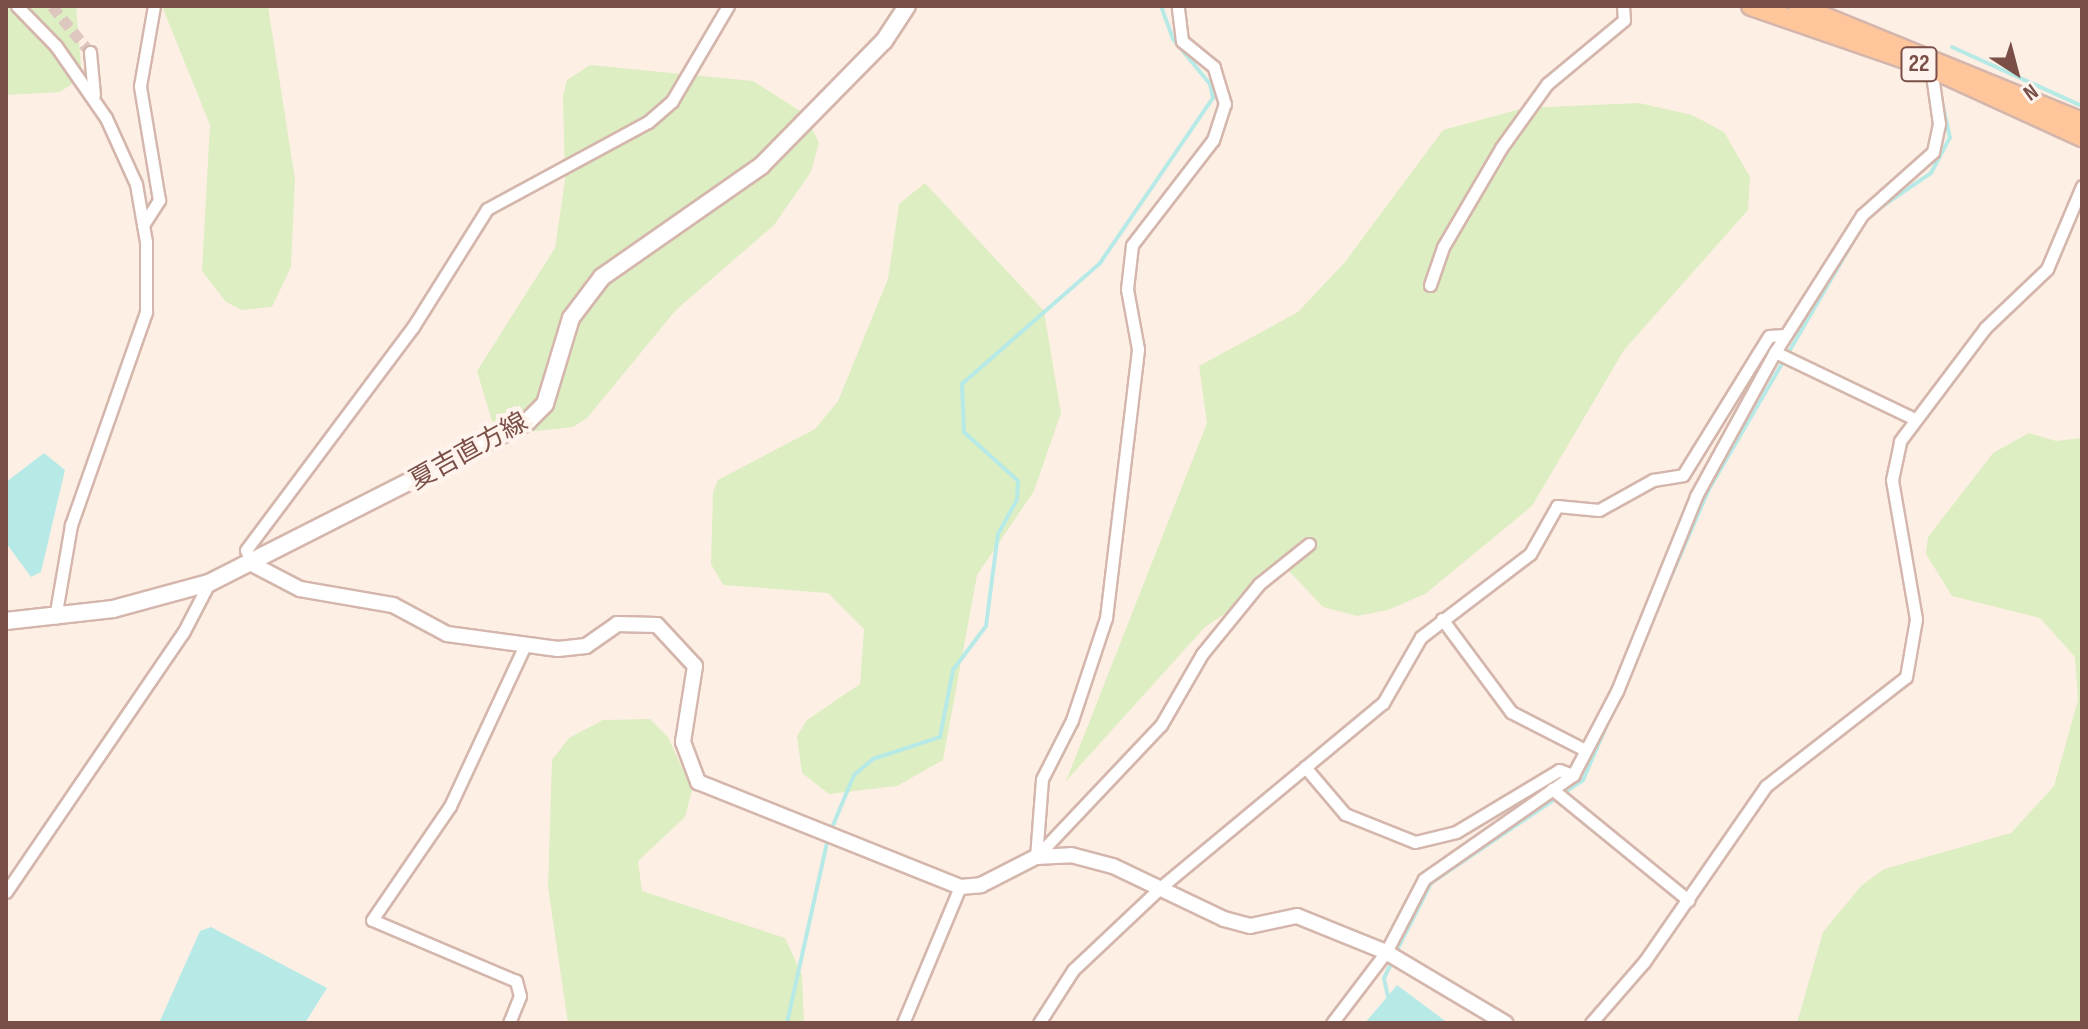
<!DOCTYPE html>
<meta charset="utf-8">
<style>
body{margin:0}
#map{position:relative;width:2088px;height:1029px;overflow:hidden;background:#feefe5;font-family:"Sofia Sans Condensed","Noto Sans JP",sans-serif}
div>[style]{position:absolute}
.green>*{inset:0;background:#dceec2}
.water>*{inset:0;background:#b7eae7}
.stream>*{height:4px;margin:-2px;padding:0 2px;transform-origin:2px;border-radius:2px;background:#b7eae7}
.minor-tunnel>*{height:11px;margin-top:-5.5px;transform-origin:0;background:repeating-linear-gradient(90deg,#ddc7be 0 11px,transparent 0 16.5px)}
.roads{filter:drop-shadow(2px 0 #d4b6ac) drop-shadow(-2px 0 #d4b6ac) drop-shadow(0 2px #d4b6ac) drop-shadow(0 -2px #d4b6ac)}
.minor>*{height:11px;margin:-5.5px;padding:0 5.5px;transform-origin:5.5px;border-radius:5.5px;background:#fff}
.tertiary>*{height:14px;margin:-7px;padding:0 7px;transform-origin:7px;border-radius:7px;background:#fff}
.secondary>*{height:16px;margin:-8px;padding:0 8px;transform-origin:8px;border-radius:8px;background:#fff}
.primary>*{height:18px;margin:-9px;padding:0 9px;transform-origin:9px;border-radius:9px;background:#ffc69b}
span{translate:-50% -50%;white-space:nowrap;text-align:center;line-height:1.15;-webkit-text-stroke:8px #fff4ed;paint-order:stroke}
.shield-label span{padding:2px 6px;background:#fff4ed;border:2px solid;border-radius:6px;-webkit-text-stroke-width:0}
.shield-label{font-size:24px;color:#7a4f47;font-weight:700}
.street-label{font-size:26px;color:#7a4f47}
.frame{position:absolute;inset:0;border:8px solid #7a4f47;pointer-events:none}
.north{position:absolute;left:1976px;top:32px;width:80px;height:80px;-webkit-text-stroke:6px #fff4ed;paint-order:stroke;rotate:144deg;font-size:22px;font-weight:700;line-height:32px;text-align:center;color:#7a4f47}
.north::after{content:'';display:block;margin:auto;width:28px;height:36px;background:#7a4f47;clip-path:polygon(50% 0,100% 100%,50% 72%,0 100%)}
</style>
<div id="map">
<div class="green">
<i style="clip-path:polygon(6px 6px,76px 6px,82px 77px,60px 92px,6px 95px)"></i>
<i style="clip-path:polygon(162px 6px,268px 6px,295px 180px,291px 267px,272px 307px,242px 310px,226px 302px,202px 271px,210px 125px)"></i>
<i style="clip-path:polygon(590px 65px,753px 81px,805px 114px,819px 143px,811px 172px,774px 225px,676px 310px,587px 418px,573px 427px,517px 433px,492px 421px,477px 371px,555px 248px,565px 180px,563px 96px,567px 80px)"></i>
<i style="clip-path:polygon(1639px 103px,1692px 115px,1724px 132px,1750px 177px,1748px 210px,1624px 350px,1532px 506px,1425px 594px,1388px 610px,1357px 616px,1323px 607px,1289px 571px,1205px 627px,1066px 781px,1207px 423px,1199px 366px,1298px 312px,1345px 262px,1443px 130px,1524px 108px)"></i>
<i style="clip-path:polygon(925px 183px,1044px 311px,1061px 413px,1034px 491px,977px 575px,943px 760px,897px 786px,829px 794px,802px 773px,797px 736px,807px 720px,860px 684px,864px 629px,828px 593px,723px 585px,711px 564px,713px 492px,718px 480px,815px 429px,838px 401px,888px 279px,899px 204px)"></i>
<i style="clip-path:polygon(2029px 433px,2056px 441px,2082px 438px,2082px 1023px,1797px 1023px,1823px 932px,1862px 885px,1884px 869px,2011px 833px,2054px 786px,2078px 700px,2075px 657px,2040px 618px,1952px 596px,1926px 554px,1928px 537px,1993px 453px)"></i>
<i style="clip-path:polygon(650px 719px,668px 737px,692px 790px,685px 817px,638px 861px,642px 891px,785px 938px,802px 975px,804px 1023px,568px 1023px,548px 887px,552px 760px,569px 738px,603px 720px)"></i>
</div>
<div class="water">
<i style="clip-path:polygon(44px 453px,65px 470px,41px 572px,31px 577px,6px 543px,6px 482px)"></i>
<i style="clip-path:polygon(211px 927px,327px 988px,305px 1023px,159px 1023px,200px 931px)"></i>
<i style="clip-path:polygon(1397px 985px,1448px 1023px,1365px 1023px)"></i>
</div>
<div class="stream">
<i style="left:1952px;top:47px;width:143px;rotate:24.4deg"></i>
<i style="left:831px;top:830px;width:60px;rotate:-67.3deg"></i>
<i style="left:854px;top:775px;width:25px;rotate:-40deg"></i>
<i style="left:873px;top:759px;width:71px;rotate:-18.2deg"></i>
<i style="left:940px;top:737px;width:68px;rotate:-79deg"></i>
<i style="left:953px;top:670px;width:55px;rotate:-53.1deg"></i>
<i style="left:986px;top:626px;width:93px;rotate:-82.6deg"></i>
<i style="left:998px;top:534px;width:39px;rotate:-61deg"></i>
<i style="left:1017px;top:500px;width:19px;rotate:-87deg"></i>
<i style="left:1018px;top:481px;width:73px;rotate:-137.8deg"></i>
<i style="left:964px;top:432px;width:48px;rotate:-92.4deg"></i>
<i style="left:962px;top:384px;width:184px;rotate:-41.2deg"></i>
<i style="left:1100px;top:263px;width:200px;rotate:-55.6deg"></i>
<i style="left:1213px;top:98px;width:14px;rotate:-102deg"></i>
<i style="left:1210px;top:84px;width:58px;rotate:-129.4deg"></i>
<i style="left:1173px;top:39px;width:35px;rotate:-110deg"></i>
<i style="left:1396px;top:952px;width:77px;rotate:-63.1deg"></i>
<i style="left:1431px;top:883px;width:184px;rotate:-34.1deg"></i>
<i style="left:1583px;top:780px;width:317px;rotate:-66.6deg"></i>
<i style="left:1709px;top:489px;width:316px;rotate:-59.8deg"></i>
<i style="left:1868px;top:216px;width:76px;rotate:-34.3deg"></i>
<i style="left:1931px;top:173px;width:40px;rotate:-62deg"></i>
<i style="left:1950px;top:138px;width:42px;rotate:-102.4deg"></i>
<i style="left:1388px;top:997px;width:19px;rotate:-102deg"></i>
<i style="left:1384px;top:978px;width:20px;rotate:-63deg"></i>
<i style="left:787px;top:1023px;width:189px;rotate:-77.5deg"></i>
</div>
<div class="minor-tunnel">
<i style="left:52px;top:6px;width:60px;rotate:50.4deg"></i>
</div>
<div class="roads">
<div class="minor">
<i style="left:17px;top:6px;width:56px;rotate:45.7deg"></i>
<i style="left:56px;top:46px;width:88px;rotate:55.2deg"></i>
<i style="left:106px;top:118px;width:72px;rotate:65.6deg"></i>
<i style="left:136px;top:184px;width:59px;rotate:80.2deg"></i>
<i style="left:146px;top:242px;width:70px;rotate:90deg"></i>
<i style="left:146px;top:312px;width:226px;rotate:109.4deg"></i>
<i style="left:71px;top:525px;width:94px;rotate:99.8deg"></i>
<i style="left:90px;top:52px;width:43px;rotate:84.7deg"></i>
<i style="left:143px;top:225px;width:30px;rotate:-57deg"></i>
<i style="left:159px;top:200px;width:116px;rotate:-99.5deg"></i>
<i style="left:140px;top:86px;width:81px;rotate:-80.1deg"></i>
<i style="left:1430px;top:285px;width:40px;rotate:-71.1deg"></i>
<i style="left:1443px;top:247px;width:115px;rotate:-59.6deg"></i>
<i style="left:1501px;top:148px;width:79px;rotate:-54.3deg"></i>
<i style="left:1547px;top:84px;width:100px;rotate:-39.7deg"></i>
<i style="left:1624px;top:20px;width:14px;rotate:-94deg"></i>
<i style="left:1775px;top:352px;width:155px;rotate:25.6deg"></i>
<i style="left:252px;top:564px;width:15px;rotate:-113deg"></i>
<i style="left:246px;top:550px;width:279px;rotate:-53.2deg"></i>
<i style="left:413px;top:327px;width:139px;rotate:-57.9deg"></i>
<i style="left:487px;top:209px;width:183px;rotate:-28.4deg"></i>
<i style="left:648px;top:122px;width:32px;rotate:-41deg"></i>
<i style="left:672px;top:101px;width:110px;rotate:-59.5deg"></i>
<i style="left:1442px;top:619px;width:116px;rotate:53.4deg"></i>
<i style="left:1511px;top:712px;width:83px;rotate:27.2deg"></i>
<i style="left:1305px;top:767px;width:62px;rotate:49.6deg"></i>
<i style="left:1345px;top:814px;width:75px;rotate:21.8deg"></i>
<i style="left:1415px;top:842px;width:42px;rotate:-13.7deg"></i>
<i style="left:1456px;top:832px;width:120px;rotate:-31deg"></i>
<i style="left:1559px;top:770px;width:15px;rotate:20deg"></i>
<i style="left:1552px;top:789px;width:176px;rotate:39.2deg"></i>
<i style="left:1036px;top:857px;width:78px;rotate:-85.6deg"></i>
<i style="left:1042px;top:779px;width:66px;rotate:-63deg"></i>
<i style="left:1072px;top:720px;width:108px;rotate:-71.6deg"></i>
<i style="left:1106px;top:618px;width:271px;rotate:-83.2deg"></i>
<i style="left:1138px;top:349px;width:61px;rotate:-100.4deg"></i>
<i style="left:1127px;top:289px;width:44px;rotate:-83.5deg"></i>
<i style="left:1132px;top:245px;width:133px;rotate:-52.4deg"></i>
<i style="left:1213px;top:140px;width:38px;rotate:-72deg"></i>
<i style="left:1225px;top:104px;width:39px;rotate:-107deg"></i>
<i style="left:1214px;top:67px;width:41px;rotate:-140.9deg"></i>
<i style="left:1182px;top:41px;width:35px;rotate:-97deg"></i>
<i style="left:1036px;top:857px;width:182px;rotate:-46.6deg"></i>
<i style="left:1161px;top:725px;width:82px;rotate:-60deg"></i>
<i style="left:1202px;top:654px;width:90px;rotate:-50.8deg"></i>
<i style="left:1259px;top:584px;width:64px;rotate:-38.7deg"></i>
<i style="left:6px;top:892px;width:314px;rotate:-55.7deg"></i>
<i style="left:183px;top:633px;width:56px;rotate:-62.5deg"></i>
<i style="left:509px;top:1023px;width:29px;rotate:-68deg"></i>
<i style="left:520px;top:996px;width:16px;rotate:-105deg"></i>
<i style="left:516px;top:981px;width:156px;rotate:-157deg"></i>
<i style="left:372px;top:920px;width:138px;rotate:-55.6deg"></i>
<i style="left:450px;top:806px;width:178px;rotate:-65deg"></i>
<i style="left:903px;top:1023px;width:147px;rotate:-67.3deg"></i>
<i style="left:1039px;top:1023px;width:63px;rotate:-57.3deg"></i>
<i style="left:1073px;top:970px;width:121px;rotate:-43.3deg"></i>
<i style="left:1161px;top:887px;width:288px;rotate:-39.7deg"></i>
<i style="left:1383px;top:703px;width:76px;rotate:-60.1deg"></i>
<i style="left:1421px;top:637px;width:137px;rotate:-37.3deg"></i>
<i style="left:1530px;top:554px;width:55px;rotate:-60.6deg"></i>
<i style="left:1557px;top:506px;width:42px;rotate:5.4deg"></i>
<i style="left:1599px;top:510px;width:62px;rotate:-29.1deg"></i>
<i style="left:1653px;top:480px;width:30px;rotate:-9deg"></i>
<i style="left:1683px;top:475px;width:163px;rotate:-58.3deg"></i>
<i style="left:1769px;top:336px;width:16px;rotate:-4deg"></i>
<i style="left:1332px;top:1023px;width:89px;rotate:-52.7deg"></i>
<i style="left:1386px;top:952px;width:82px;rotate:-62.5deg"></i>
<i style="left:1424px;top:879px;width:182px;rotate:-34.9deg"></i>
<i style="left:1573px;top:775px;width:95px;rotate:-62.4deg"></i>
<i style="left:1617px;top:691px;width:210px;rotate:-67.9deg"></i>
<i style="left:1696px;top:496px;width:164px;rotate:-61.3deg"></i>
<i style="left:1775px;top:352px;width:162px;rotate:-57.6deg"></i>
<i style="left:1862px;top:215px;width:95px;rotate:-41.6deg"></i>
<i style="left:1933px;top:152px;width:29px;rotate:-78deg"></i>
<i style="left:1939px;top:124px;width:57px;rotate:-98.1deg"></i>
<i style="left:1591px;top:1023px;width:81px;rotate:-49deg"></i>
<i style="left:1644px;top:962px;width:214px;rotate:-55.3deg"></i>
<i style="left:1766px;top:786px;width:177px;rotate:-37.9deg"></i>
<i style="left:1906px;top:677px;width:59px;rotate:-80.2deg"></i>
<i style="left:1916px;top:619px;width:141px;rotate:-99.8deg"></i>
<i style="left:1892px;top:480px;width:40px;rotate:-78deg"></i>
<i style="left:1900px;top:441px;width:141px;rotate:-53deg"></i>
<i style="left:1985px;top:328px;width:86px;rotate:-43.6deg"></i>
<i style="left:2047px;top:269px;width:90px;rotate:-67.1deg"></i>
</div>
<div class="tertiary">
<i style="left:252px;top:564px;width:54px;rotate:27.5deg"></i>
<i style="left:300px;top:589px;width:94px;rotate:9.8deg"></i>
<i style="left:393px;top:605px;width:61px;rotate:28.2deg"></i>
<i style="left:447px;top:634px;width:112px;rotate:7.7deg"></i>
<i style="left:558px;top:649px;width:28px;rotate:-6deg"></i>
<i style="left:586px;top:646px;width:38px;rotate:-35deg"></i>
<i style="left:617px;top:624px;width:40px;rotate:1.4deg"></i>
<i style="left:657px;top:625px;width:56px;rotate:47.2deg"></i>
<i style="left:695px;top:666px;width:77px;rotate:99deg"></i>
<i style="left:683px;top:742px;width:43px;rotate:69.4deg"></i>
<i style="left:698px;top:782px;width:282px;rotate:21.8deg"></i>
<i style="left:960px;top:887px;width:21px;rotate:-5deg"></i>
<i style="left:981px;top:885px;width:62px;rotate:-27deg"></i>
<i style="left:1036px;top:857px;width:35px;rotate:-3deg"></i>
<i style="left:1071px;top:855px;width:43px;rotate:14.7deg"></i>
<i style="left:1113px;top:866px;width:123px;rotate:25.5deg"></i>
<i style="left:1224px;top:919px;width:27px;rotate:15deg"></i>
<i style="left:1250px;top:926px;width:48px;rotate:-12deg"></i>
<i style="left:1297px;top:916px;width:96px;rotate:22deg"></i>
<i style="left:1386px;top:952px;width:139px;rotate:30.8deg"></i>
</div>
<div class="secondary">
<i style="left:6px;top:621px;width:108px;rotate:-6.4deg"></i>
<i style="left:113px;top:609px;width:99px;rotate:-15.2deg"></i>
<i style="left:209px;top:583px;width:358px;rotate:-26.9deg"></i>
<i style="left:528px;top:421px;width:24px;rotate:-45deg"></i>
<i style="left:545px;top:404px;width:90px;rotate:-73.2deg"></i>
<i style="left:571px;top:318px;width:51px;rotate:-52.9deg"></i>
<i style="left:602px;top:277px;width:194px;rotate:-34.9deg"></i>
<i style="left:761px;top:166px;width:175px;rotate:-45.5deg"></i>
<i style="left:884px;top:41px;width:42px;rotate:-56.7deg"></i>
</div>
<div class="primary">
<i style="left:1751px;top:6px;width:190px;rotate:19deg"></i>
<i style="left:1931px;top:68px;width:166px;rotate:24.6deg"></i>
<i style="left:1798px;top:6px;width:307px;rotate:22.2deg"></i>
</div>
</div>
<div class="shield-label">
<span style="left:1919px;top:64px">22</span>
</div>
<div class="street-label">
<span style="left:469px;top:452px;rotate:-29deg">夏吉直方線</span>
</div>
<div class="frame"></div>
<div class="north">N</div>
</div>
